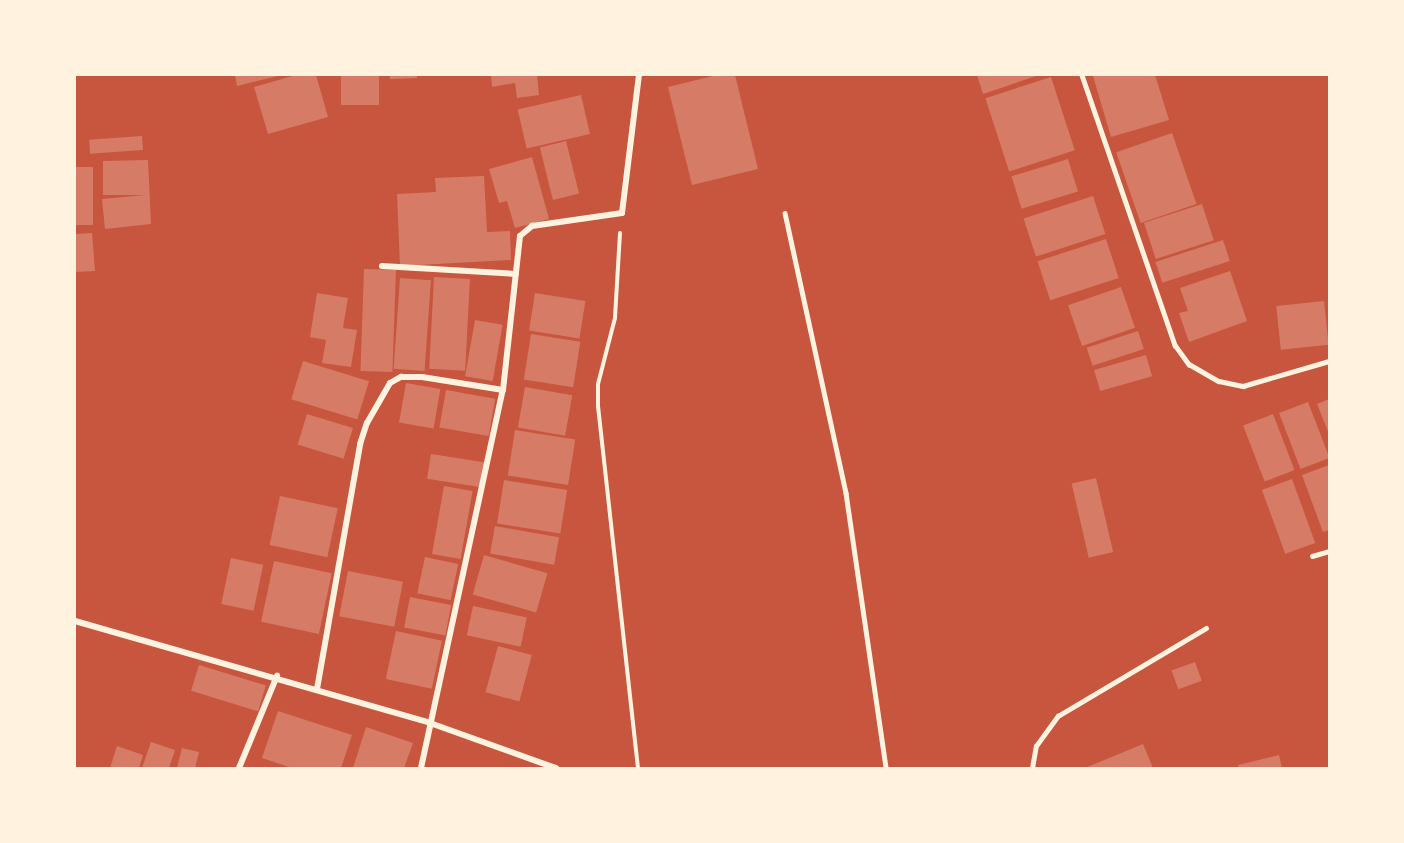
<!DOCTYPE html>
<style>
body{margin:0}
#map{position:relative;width:1404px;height:843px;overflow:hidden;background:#c8553d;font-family:"Fira Sans Condensed",sans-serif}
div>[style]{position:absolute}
.building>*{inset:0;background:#d67c66;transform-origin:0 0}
.path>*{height:4px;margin:-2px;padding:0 2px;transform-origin:2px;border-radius:2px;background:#fff3e0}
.service>*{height:4.5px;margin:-2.25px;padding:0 2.25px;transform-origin:2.25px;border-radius:2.25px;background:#fff3e0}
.minor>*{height:6px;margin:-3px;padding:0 3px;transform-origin:3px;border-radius:3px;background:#fff3e0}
span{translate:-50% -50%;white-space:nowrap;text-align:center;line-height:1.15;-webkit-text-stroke:6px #fff3e0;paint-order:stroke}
.frame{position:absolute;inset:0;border:76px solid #fff3e0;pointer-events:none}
</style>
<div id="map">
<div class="building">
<i style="clip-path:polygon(235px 75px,278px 75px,278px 76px,237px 86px)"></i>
<i style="clip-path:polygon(296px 75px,316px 75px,328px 117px,268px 134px,254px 87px)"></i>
<i style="left:341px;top:75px;width:38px;height:30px"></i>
<i style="clip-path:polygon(390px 75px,417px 75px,417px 78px,390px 79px)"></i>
<i style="clip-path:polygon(491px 75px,537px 75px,539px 95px,517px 98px,515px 83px,492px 87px)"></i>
<i style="clip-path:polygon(717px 75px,735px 75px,758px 169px,692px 185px,668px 87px)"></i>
<i style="clip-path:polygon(977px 75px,1039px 75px,983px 94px)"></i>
<i style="clip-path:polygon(1155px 75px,1169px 120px,1111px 137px,1093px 76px)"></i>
<i style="left:1051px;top:77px;width:77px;height:69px;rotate:72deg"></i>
<i style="left:581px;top:95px;width:40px;height:65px;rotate:77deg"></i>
<i style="left:1172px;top:133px;width:75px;height:59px;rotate:71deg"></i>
<i style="left:142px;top:136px;width:14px;height:53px;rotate:86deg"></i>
<i style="left:566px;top:141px;width:54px;height:27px;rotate:76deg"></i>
<i style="clip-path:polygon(532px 157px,549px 219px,515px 228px,507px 201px,499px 203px,489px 169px)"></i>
<i style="left:1068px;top:159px;width:34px;height:59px;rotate:73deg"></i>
<i style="clip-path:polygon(148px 160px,151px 224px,105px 229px,102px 199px,145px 195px,103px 195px,103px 161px)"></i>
<i style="left:75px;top:167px;width:18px;height:58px"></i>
<i style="clip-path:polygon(484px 176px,487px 232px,510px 231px,511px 260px,400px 266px,397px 194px,436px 192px,435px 178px)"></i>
<i style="left:1093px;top:196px;width:40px;height:73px;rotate:72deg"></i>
<i style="left:1202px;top:204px;width:38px;height:61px;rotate:72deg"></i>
<i style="clip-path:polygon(92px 233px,95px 271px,75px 272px,75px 234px)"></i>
<i style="left:1106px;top:239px;width:41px;height:72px;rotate:72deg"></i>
<i style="left:1223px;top:240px;width:22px;height:71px;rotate:72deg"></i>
<i style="left:364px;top:269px;width:32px;height:102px;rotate:2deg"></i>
<i style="clip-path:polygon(1230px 271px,1247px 321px,1189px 342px,1179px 313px,1188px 311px,1180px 288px)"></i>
<i style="left:434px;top:277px;width:36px;height:92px;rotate:3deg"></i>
<i style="left:400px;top:278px;width:31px;height:91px;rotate:4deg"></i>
<i style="left:1121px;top:287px;width:43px;height:56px;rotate:71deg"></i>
<i style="clip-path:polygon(317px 293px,348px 298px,343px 328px,357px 330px,351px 367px,322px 363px,326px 340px,310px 337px)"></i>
<i style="left:535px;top:293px;width:51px;height:38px;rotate:9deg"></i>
<i style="left:1324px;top:301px;width:44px;height:48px;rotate:84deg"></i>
<i style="left:475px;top:320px;width:28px;height:57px;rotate:10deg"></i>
<i style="left:1138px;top:331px;width:19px;height:54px;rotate:72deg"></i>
<i style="left:531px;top:334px;width:50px;height:46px;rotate:9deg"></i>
<i style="left:1146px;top:355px;width:22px;height:54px;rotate:74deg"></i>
<i style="left:303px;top:361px;width:69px;height:40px;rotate:17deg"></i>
<i style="left:406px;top:383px;width:35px;height:40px;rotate:10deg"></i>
<i style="left:525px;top:387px;width:48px;height:41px;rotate:10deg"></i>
<i style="left:446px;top:390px;width:50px;height:38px;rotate:10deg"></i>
<i style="clip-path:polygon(1329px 399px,1329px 434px,1317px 404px)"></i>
<i style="left:1308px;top:402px;width:60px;height:31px;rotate:69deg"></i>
<i style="left:307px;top:414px;width:48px;height:32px;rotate:17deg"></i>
<i style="left:1273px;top:414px;width:60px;height:32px;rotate:69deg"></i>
<i style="left:515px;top:430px;width:61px;height:46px;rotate:9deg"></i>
<i style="left:431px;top:454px;width:55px;height:25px;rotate:9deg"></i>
<i style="clip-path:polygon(1329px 465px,1329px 530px,1323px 532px,1302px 475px)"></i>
<i style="left:1096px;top:478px;width:76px;height:25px;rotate:77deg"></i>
<i style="left:1292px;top:479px;width:68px;height:32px;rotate:70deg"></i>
<i style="left:504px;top:480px;width:64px;height:44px;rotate:9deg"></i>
<i style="left:444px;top:486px;width:29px;height:69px;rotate:10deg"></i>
<i style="left:280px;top:496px;width:59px;height:50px;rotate:12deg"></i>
<i style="left:495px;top:526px;width:65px;height:28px;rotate:10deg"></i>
<i style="left:484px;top:555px;width:66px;height:41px;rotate:16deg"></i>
<i style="left:425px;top:557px;width:34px;height:37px;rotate:12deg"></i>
<i style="left:231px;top:558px;width:33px;height:47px;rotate:12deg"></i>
<i style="left:274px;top:561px;width:59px;height:62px;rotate:12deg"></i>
<i style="left:348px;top:571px;width:56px;height:46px;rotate:11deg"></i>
<i style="left:410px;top:597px;width:42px;height:31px;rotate:11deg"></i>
<i style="left:473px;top:606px;width:55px;height:30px;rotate:12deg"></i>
<i style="left:396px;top:631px;width:47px;height:49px;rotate:12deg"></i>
<i style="left:498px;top:646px;width:35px;height:48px;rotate:15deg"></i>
<i style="left:1195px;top:662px;width:20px;height:25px;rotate:70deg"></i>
<i style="left:199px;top:665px;width:70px;height:27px;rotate:17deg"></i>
<i style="clip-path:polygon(278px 711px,352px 735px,341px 768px,292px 768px,262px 758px)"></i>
<i style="clip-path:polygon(366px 727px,413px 743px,404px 768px,353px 768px)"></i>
<i style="clip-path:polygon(151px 742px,175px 750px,169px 768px,142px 768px)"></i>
<i style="clip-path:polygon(1143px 744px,1153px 768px,1085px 768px)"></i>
<i style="clip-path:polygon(117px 746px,143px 755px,139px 768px,110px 768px)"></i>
<i style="clip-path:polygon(182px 748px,199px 752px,195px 768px,177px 768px)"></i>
<i style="clip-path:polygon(1279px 755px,1282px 768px,1239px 768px,1238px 765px)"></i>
</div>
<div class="path">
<i style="left:620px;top:233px;width:85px;rotate:93.4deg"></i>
<i style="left:615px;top:318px;width:68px;rotate:104.4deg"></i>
<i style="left:598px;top:384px;width:22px;rotate:90deg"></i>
<i style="left:598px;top:406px;width:364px;rotate:83.7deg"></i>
</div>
<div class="service">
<i style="left:1082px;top:75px;width:286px;rotate:71deg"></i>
<i style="left:1175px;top:345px;width:24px;rotate:54deg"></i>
<i style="left:1189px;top:364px;width:34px;rotate:30deg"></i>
<i style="left:1219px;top:381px;width:25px;rotate:12deg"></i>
<i style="left:1243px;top:386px;width:90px;rotate:-16.2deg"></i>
<i style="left:785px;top:213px;width:287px;rotate:77.7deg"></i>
<i style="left:846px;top:493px;width:278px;rotate:81.7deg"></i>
<i style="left:1312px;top:556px;width:18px;rotate:-16deg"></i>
<i style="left:1032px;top:768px;width:22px;rotate:-80deg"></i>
<i style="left:1036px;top:746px;width:37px;rotate:-54deg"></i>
<i style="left:1058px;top:716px;width:172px;rotate:-30.7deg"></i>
</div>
<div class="minor">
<i style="left:382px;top:266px;width:134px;rotate:3.4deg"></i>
<i style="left:75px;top:621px;width:369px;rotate:16deg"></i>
<i style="left:430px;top:723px;width:134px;rotate:19.7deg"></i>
<i style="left:317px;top:689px;width:249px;rotate:-80deg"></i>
<i style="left:360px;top:444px;width:22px;rotate:-72deg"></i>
<i style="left:367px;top:423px;width:46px;rotate:-60.1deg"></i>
<i style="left:390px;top:383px;width:13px;rotate:-29deg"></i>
<i style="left:401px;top:377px;width:21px"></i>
<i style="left:422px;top:377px;width:82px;rotate:9.1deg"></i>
<i style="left:239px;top:768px;width:100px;rotate:-67.6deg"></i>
<i style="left:421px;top:768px;width:387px;rotate:-77.8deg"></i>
<i style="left:503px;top:390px;width:155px;rotate:-83.7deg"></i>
<i style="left:520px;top:236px;width:16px;rotate:-40deg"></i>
<i style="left:532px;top:226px;width:91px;rotate:-8.2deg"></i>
<i style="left:622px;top:213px;width:139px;rotate:-83deg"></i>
</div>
<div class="frame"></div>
</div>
